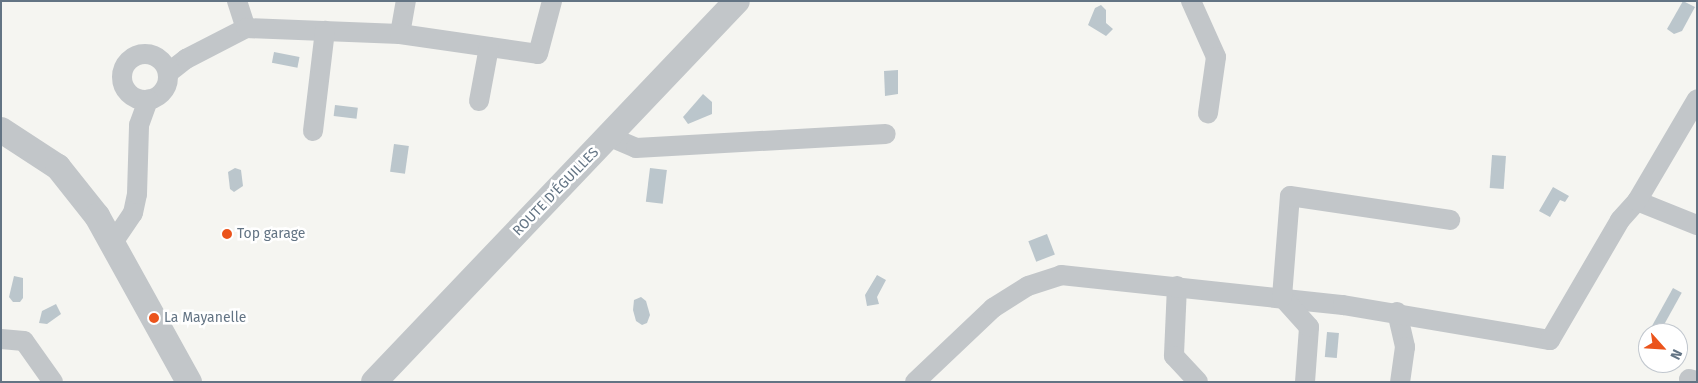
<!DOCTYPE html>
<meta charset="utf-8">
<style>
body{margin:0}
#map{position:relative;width:1698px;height:383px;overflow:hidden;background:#f5f5f1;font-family:"Fira Sans",sans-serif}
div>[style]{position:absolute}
.water>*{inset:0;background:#bbc6cc;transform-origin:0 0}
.minor>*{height:20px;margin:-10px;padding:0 10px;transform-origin:10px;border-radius:10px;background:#c2c6c9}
.minor>.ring{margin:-10px;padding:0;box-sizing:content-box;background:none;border:20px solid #c2c6c9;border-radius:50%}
.tertiary>*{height:26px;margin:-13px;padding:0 13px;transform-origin:13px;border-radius:13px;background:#c2c6c9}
.dots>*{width:14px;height:14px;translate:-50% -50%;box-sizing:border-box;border:2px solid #fff;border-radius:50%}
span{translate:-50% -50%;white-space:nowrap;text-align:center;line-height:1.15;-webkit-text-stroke:5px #fff;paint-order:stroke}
.street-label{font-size:14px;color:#637484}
.poi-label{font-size:14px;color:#637484}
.left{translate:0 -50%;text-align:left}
.frame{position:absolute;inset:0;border:2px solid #637484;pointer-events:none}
.north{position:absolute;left:1638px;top:323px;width:50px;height:50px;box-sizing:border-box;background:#fff;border:1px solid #c1c7ce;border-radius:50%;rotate:116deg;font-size:14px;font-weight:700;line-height:20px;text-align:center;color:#637484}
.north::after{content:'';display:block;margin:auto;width:18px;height:22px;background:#eb541c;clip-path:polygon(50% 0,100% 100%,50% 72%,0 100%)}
</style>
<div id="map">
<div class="water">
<i style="clip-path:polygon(1683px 1px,1695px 7px,1682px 31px,1674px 34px,1667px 29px)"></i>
<i style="clip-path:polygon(1101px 5px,1106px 10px,1106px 23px,1113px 29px,1106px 36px,1088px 25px,1095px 8px)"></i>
<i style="left:274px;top:52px;width:26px;height:11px;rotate:11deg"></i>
<i style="clip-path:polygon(898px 70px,898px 94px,885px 96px,884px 71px)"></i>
<i style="clip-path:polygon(703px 94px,712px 102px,712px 114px,688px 124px,683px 117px)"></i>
<i style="left:335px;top:105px;width:23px;height:11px;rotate:7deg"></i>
<i style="left:394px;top:144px;width:15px;height:28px;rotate:8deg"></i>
<i style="left:1492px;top:155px;width:14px;height:33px;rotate:4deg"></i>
<i style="clip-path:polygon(235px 168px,241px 170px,243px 186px,234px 192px,230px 189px,228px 172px)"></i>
<i style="left:650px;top:168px;width:17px;height:34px;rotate:7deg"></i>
<i style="clip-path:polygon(1553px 187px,1569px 196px,1565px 202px,1560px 200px,1550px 217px,1539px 211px)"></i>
<i style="left:1047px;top:234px;width:22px;height:20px;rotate:69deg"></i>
<i style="clip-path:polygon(877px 275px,886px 280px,877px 297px,879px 304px,867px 306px,865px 295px)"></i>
<i style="clip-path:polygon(14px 276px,23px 278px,23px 298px,20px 302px,13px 302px,9px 297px)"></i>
<i style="left:1673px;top:288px;width:10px;height:44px;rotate:29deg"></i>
<i style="clip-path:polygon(641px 297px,646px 301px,650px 315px,647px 323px,642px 325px,636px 321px,633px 310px,634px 300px)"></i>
<i style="clip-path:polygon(56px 304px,61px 314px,47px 324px,39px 323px,42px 311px)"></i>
<i style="left:1327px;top:332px;width:12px;height:25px;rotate:5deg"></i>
</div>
<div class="minor">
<i style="left:237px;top:1px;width:28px;rotate:72deg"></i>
<i style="left:1191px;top:1px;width:61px;rotate:65.9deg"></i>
<i style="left:1216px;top:57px;width:57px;rotate:98.1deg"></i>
<i style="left:400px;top:34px;width:34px;rotate:-80deg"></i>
<i class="ring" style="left:122px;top:54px;width:26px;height:26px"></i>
<i style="left:168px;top:73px;width:23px;rotate:-38deg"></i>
<i style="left:186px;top:59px;width:68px;rotate:-27.3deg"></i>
<i style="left:246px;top:28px;width:154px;rotate:2.2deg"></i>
<i style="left:400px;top:34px;width:139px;rotate:8.2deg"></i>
<i style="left:538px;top:54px;width:55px;rotate:-75.2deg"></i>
<i style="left:479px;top:101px;width:55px;rotate:-79.5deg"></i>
<i style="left:313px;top:131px;width:101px;rotate:-83.2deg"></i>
<i style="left:608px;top:136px;width:30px;rotate:23deg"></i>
<i style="left:636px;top:148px;width:250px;rotate:-3.2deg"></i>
<i style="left:1637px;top:201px;width:65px;rotate:21.8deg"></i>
<i style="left:112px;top:244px;width:37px;rotate:-56deg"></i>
<i style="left:133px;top:213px;width:19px;rotate:-78deg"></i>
<i style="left:137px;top:194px;width:69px;rotate:-88.3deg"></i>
<i style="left:139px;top:125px;width:27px;rotate:-70deg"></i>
<i style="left:1177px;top:286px;width:70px;rotate:92.5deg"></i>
<i style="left:1174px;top:356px;width:35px;rotate:47deg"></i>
<i style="left:1397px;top:312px;width:36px;rotate:77deg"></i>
<i style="left:1405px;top:347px;width:35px;rotate:98deg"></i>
<i style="left:1px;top:339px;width:23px;rotate:5deg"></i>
<i style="left:24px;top:341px;width:50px;rotate:54.7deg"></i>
<i style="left:1689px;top:379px;width:8px;rotate:14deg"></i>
<i style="left:915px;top:382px;width:108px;rotate:-43.5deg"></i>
<i style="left:993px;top:308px;width:41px;rotate:-32.2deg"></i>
<i style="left:1028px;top:286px;width:35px;rotate:-18deg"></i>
<i style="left:1061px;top:275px;width:284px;rotate:6.1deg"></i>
<i style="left:1343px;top:305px;width:210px;rotate:9.6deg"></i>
<i style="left:1550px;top:340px;width:139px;rotate:-59.7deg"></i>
<i style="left:1620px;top:220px;width:25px;rotate:-48deg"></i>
<i style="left:1637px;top:201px;width:118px;rotate:-59.5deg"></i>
<i style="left:1305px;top:382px;width:55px;rotate:-85.8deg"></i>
<i style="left:1309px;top:327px;width:40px;rotate:-132deg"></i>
<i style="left:1282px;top:297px;width:101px;rotate:-85.5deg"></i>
<i style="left:1290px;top:196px;width:162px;rotate:8.5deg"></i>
</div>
<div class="tertiary">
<i style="left:1px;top:130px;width:68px;rotate:33deg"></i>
<i style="left:58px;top:167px;width:63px;rotate:51.5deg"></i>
<i style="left:97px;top:216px;width:190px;rotate:61deg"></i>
<i style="left:374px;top:382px;width:526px;rotate:-46.39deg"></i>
</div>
<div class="dots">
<i style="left:227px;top:234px;background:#eb541c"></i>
<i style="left:154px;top:318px;background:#eb541c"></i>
</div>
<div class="street-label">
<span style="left:556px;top:192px;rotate:-46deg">ROUTE D'ÉGUILLES</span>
</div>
<div class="poi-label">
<span class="left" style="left:237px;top:234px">Top garage</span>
<span class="left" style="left:164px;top:318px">La Mayanelle</span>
</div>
<div class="frame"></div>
<div class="north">N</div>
</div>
